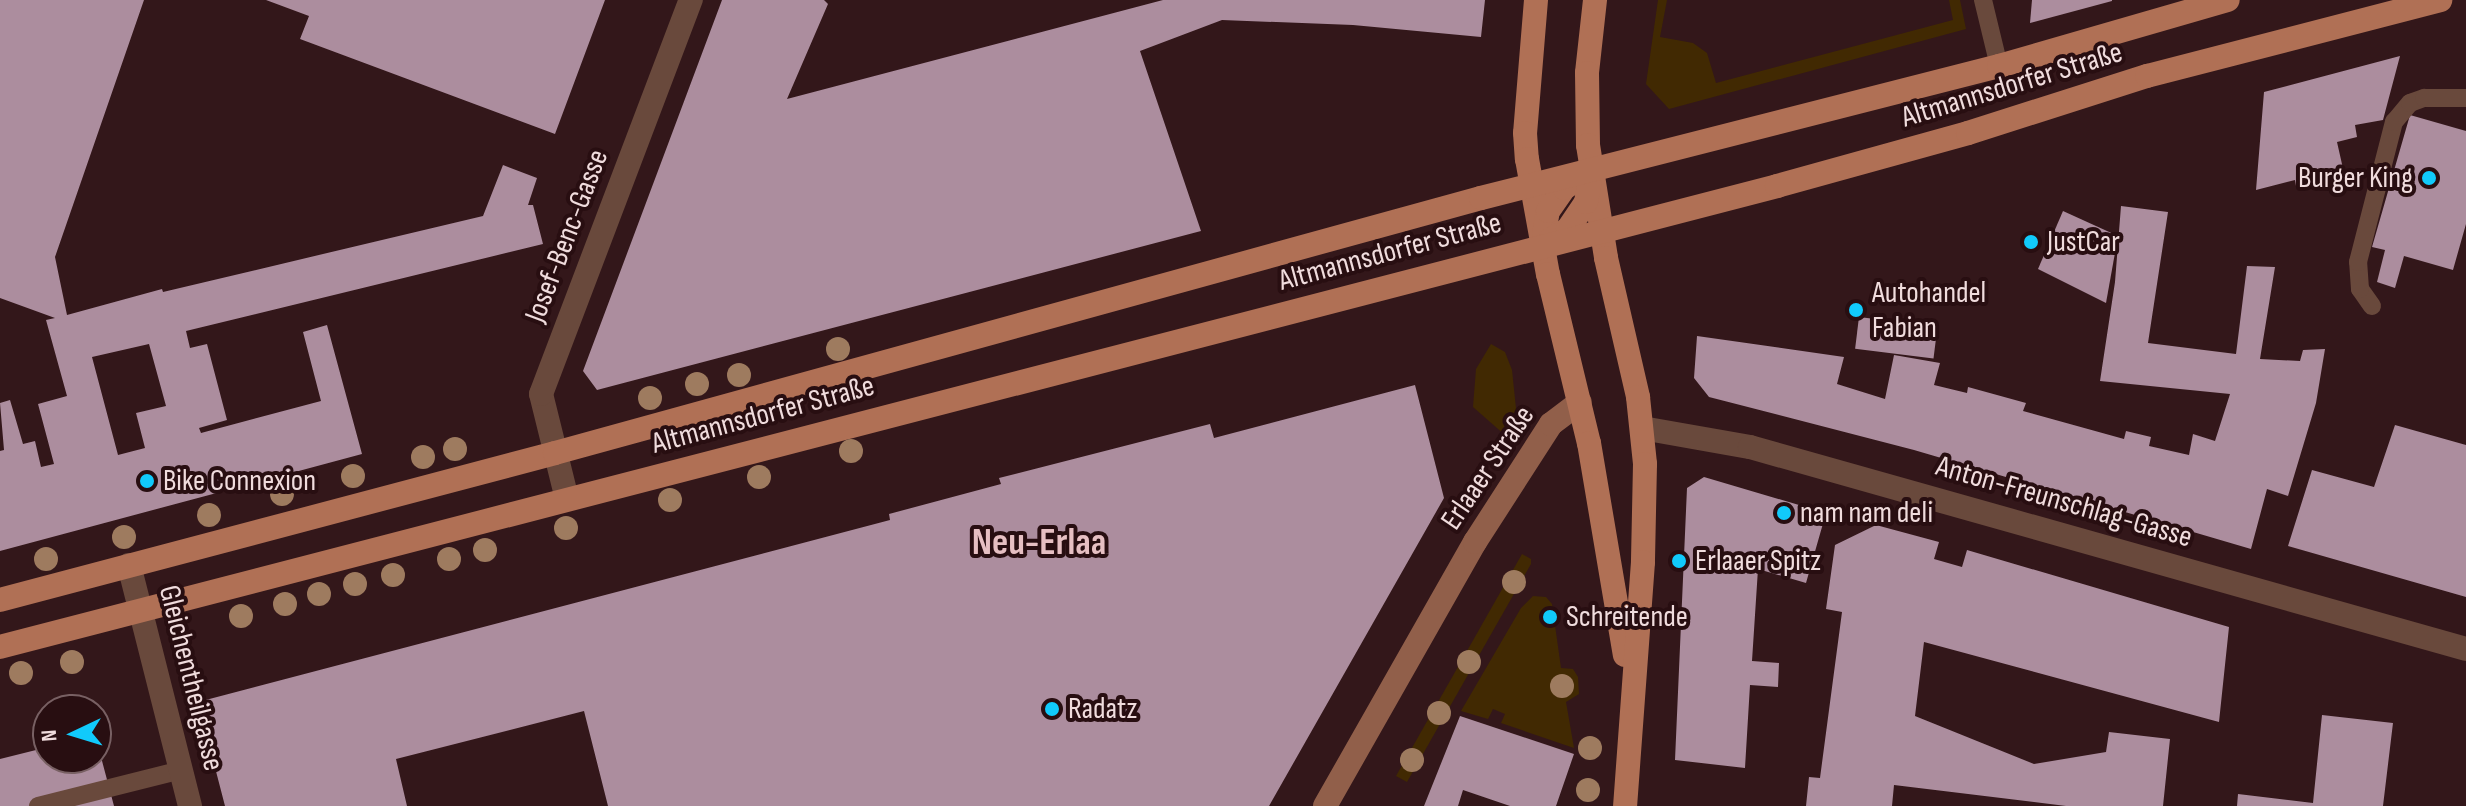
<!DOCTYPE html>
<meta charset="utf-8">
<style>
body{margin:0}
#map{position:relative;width:2466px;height:806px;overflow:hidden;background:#33171a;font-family:"Sofia Sans Condensed",sans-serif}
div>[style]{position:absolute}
.green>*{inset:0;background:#412902}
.building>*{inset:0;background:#ac8d9e;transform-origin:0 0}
.lane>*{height:18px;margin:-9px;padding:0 9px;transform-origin:9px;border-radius:9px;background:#69493c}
.street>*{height:24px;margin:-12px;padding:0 12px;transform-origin:12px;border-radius:12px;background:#69493c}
.secondary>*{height:24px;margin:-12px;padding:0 12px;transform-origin:12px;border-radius:12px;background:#915f4a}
.primary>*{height:24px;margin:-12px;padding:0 12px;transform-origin:12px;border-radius:12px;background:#b07055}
.trees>*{width:24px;height:24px;margin:-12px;border-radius:50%;background:#9e7b5f}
.dots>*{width:22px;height:22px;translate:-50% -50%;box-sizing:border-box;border:4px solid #280e11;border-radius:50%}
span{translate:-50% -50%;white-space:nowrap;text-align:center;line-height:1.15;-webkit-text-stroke:8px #280e11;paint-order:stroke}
.street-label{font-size:30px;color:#f0dcdd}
.poi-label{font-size:30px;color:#f0dcdd}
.right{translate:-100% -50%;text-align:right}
.left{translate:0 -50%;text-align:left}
.district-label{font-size:38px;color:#e6bfc2;font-weight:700}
.north{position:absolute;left:32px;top:694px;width:80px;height:80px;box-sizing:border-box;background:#280e11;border:2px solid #786063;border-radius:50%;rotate:266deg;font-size:22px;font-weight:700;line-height:32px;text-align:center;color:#f0dcdd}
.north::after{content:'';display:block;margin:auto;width:28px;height:36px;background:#11cafb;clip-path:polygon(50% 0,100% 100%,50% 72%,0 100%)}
</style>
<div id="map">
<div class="green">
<i style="clip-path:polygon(1658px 0,1667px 0,1660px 37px,1693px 43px,1707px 53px,1716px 83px,1953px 20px,1949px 0,1960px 0,1966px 29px,1669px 109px,1646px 84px)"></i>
<i style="clip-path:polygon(1491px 344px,1505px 352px,1512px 370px,1517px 418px,1512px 433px,1506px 436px,1473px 407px,1476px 369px)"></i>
<i style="clip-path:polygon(1522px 554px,1531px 559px,1531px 564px,1407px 782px,1396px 776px)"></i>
<i style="clip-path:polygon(1533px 596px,1546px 597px,1552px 604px,1561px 668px,1573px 669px,1578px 677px,1579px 694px,1566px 702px,1574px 748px,1501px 723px,1505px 714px,1493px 709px,1488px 719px,1461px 711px,1521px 608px)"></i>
</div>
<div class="building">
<i style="clip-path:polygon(evenodd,0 0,144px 0,55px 257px,67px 315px,162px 289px,163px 292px,483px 216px,503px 165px,537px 178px,528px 205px,533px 205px,543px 244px,186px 331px,190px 348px,207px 344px,227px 420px,199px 428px,201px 433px,321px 401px,303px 332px,327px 325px,362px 454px,0 551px,0 451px,4px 450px,0 403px,10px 400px,23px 444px,35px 441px,41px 467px,54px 464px,38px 404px,67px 396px,46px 320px,55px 318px,0 298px,0 0,149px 344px,166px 406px,136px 413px,145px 448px,118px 455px,92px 357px,149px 344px)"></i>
<i style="clip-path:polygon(266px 0,605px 0,555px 134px,300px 39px,309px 16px)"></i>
<i style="clip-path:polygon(722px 0,824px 0,828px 4px,787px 99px,1163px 0,1485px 0,1481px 37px,1353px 25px,1222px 20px,1140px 51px,1201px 231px,597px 390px,583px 371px)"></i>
<i style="clip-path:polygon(2032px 0,2112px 0,2112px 1px,2030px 23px)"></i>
<i style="clip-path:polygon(2400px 56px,2383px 120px,2355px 125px,2357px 137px,2337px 142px,2344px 173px,2296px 186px,2295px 180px,2256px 190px,2264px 92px)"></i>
<i style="clip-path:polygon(2410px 115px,2466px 131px,2466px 224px,2453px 270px,2404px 256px,2395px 288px,2377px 282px,2385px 250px,2372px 247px)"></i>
<i style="clip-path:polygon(2121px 206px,2168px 212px,2148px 343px,2236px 354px,2247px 266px,2275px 267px,2260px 359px,2300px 361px,2303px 350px,2325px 349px,2316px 403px,2288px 496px,2267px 489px,2251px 549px,1914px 450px,1709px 397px,1694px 378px,1697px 336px,1844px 357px,1837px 384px,1885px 399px,1894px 355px,1940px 363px,1934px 385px,1967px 393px,1968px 387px,2026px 403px,2023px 411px,2124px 439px,2126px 431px,2151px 437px,2149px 446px,2189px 455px,2193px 434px,2215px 441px,2230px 394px,2100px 381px,2115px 282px)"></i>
<i style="clip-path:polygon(2063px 211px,2118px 236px,2106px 303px,2038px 269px)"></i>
<i style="left:1859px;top:317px;width:79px;height:32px;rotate:7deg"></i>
<i style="clip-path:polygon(1415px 385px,1444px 498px,1269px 806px,608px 806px,584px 711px,396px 759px,407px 806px,225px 806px,198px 702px,890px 520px,889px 514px,1001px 484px,999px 478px,1210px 424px,1214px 438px)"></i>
<i style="clip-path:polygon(2395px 425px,2466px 445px,2466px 597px,2288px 546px,2312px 470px,2374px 487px)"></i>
<i style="clip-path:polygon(1704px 477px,1826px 513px,1806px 583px,1758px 569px,1752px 661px,1779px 663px,1778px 687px,1750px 685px,1745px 768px,1675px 760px,1687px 488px)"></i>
<i style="clip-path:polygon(1876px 525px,1939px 542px,1934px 559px,1962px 567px,1967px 550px,2229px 627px,2219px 722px,1924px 642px,1915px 716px,2034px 764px,2106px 752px,2109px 732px,2170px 739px,2163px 806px,2066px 806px,1894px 785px,1892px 806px,1806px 806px,1809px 777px,1820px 778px,1842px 612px,1826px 609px,1835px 545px)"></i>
<i style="clip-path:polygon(2322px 715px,2393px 723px,2383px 806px,2237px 806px,2238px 794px,2313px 803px)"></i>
<i style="clip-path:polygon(1460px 716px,1574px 754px,1556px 806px,1510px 806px,1463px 790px,1458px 806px,1424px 806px)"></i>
<i style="clip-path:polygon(97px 742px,114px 806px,0 806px,0 759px,48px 747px,48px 758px,96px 758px)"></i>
</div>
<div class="lane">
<i style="left:1983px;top:0;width:68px;rotate:76.4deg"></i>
<i style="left:2372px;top:306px;width:21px;rotate:-125deg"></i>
<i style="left:2360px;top:289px;width:27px;rotate:-94deg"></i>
<i style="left:2358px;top:262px;width:145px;rotate:-75.6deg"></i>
<i style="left:2394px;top:122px;width:25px;rotate:-50deg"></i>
<i style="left:2410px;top:103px;width:15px;rotate:-20deg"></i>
<i style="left:2424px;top:98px;width:42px"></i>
<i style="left:38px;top:806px;width:147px;rotate:-14.1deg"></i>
</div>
<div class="street">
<i style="left:1642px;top:428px;width:110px;rotate:10deg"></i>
<i style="left:1750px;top:447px;width:744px;rotate:15.75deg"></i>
<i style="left:567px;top:499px;width:108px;rotate:-103.9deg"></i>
<i style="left:541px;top:394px;width:422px;rotate:-69.2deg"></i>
<i style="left:129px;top:565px;width:249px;rotate:75.8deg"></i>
</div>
<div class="secondary">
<i style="left:1325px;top:806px;width:304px;rotate:-60.4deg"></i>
<i style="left:1475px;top:542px;width:140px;rotate:-57.2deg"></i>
<i style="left:1551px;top:424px;width:36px;rotate:-37deg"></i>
</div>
<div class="primary">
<i style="left:1536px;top:0;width:133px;rotate:94.7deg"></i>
<i style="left:1525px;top:133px;width:26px;rotate:86deg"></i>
<i style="left:1527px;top:159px;width:117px;rotate:79.7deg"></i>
<i style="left:1548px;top:274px;width:174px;rotate:76.4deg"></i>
<i style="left:1589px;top:443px;width:215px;rotate:80.4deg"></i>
<i style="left:1595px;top:0;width:73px;rotate:96.3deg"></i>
<i style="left:1587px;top:73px;width:72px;rotate:89.2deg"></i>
<i style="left:1588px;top:145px;width:114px;rotate:80.9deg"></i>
<i style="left:1606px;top:258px;width:143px;rotate:77deg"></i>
<i style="left:1638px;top:397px;width:67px;rotate:84deg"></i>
<i style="left:1645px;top:464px;width:98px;rotate:91.2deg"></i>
<i style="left:1643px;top:562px;width:245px;rotate:94.2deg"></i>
<i style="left:1544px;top:235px;width:24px;rotate:-81deg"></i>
<i style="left:1548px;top:211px;width:28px;rotate:-55deg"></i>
<i style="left:1564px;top:188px;width:22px;rotate:-32deg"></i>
<i style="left:1550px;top:240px;width:21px;rotate:-31deg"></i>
<i style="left:1568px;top:229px;width:32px;rotate:-56deg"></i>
<i style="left:1586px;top:202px;width:21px;rotate:-79deg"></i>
<i style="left:0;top:600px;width:574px;rotate:-14.83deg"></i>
<i style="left:555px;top:453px;width:960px;rotate:-15.4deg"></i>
<i style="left:1481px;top:198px;width:535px;rotate:-14.3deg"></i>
<i style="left:1999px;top:66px;width:238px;rotate:-16.1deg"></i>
<i style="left:0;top:647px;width:1836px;rotate:-14.54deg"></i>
<i style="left:1777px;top:186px;width:198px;rotate:-15.5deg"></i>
<i style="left:1968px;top:133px;width:188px;rotate:-17.7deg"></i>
<i style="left:2147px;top:76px;width:303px;rotate:-14.5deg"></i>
</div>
<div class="trees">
<i style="left:838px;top:349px"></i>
<i style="left:739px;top:375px"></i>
<i style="left:697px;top:384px"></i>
<i style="left:650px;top:398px"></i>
<i style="left:455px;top:449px"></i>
<i style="left:851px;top:451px"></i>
<i style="left:423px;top:457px"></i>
<i style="left:353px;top:476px"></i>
<i style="left:759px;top:477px"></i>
<i style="left:282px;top:494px"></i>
<i style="left:670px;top:500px"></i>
<i style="left:209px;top:515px"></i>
<i style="left:566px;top:528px"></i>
<i style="left:124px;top:537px"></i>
<i style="left:485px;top:550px"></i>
<i style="left:46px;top:559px"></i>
<i style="left:449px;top:559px"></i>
<i style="left:393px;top:575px"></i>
<i style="left:1514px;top:582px"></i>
<i style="left:355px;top:584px"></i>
<i style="left:319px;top:594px"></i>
<i style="left:285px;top:604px"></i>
<i style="left:241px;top:616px"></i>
<i style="left:72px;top:662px"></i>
<i style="left:1469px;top:662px"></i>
<i style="left:21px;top:673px"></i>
<i style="left:1562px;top:686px"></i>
<i style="left:1439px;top:713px"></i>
<i style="left:1590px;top:748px"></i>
<i style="left:1412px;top:760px"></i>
<i style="left:1588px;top:790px"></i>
</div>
<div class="dots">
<i style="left:2429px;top:178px;background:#11cafb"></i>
<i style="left:2031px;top:242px;background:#11cafb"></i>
<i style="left:1856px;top:310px;background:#11cafb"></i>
<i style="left:147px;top:481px;background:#11cafb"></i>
<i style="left:1784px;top:513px;background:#11cafb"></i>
<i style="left:1679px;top:561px;background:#11cafb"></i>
<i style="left:1550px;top:617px;background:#11cafb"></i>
<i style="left:1052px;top:709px;background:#11cafb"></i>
</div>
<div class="street-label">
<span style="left:2012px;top:85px;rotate:-17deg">Altmannsdorfer Straße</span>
<span style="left:567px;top:236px;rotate:-69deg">Josef-Benc-Gasse</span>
<span style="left:1390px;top:252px;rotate:-15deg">Altmannsdorfer Straße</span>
<span style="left:763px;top:415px;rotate:-15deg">Altmannsdorfer Straße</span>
<span style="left:1488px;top:468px;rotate:-56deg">Erlaaer Straße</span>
<span style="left:2064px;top:502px;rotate:16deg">Anton-Freunschlag-Gasse</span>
<span style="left:191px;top:678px;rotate:76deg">Gleichentheilgasse</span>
</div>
<div class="poi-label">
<span class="right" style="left:2413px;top:178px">Burger King</span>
<span class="left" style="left:2047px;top:242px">JustCar</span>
<span class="left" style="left:1872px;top:310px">Autohandel<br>Fabian</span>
<span class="left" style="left:163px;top:481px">Bike Connexion</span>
<span class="left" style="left:1800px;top:513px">nam nam deli</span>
<span class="left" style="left:1695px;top:561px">Erlaaer Spitz</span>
<span class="left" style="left:1566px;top:617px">Schreitende</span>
<span class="left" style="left:1068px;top:709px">Radatz</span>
</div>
<div class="district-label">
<span style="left:1039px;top:543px">Neu-Erlaa</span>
</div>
<div class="north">N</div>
</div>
